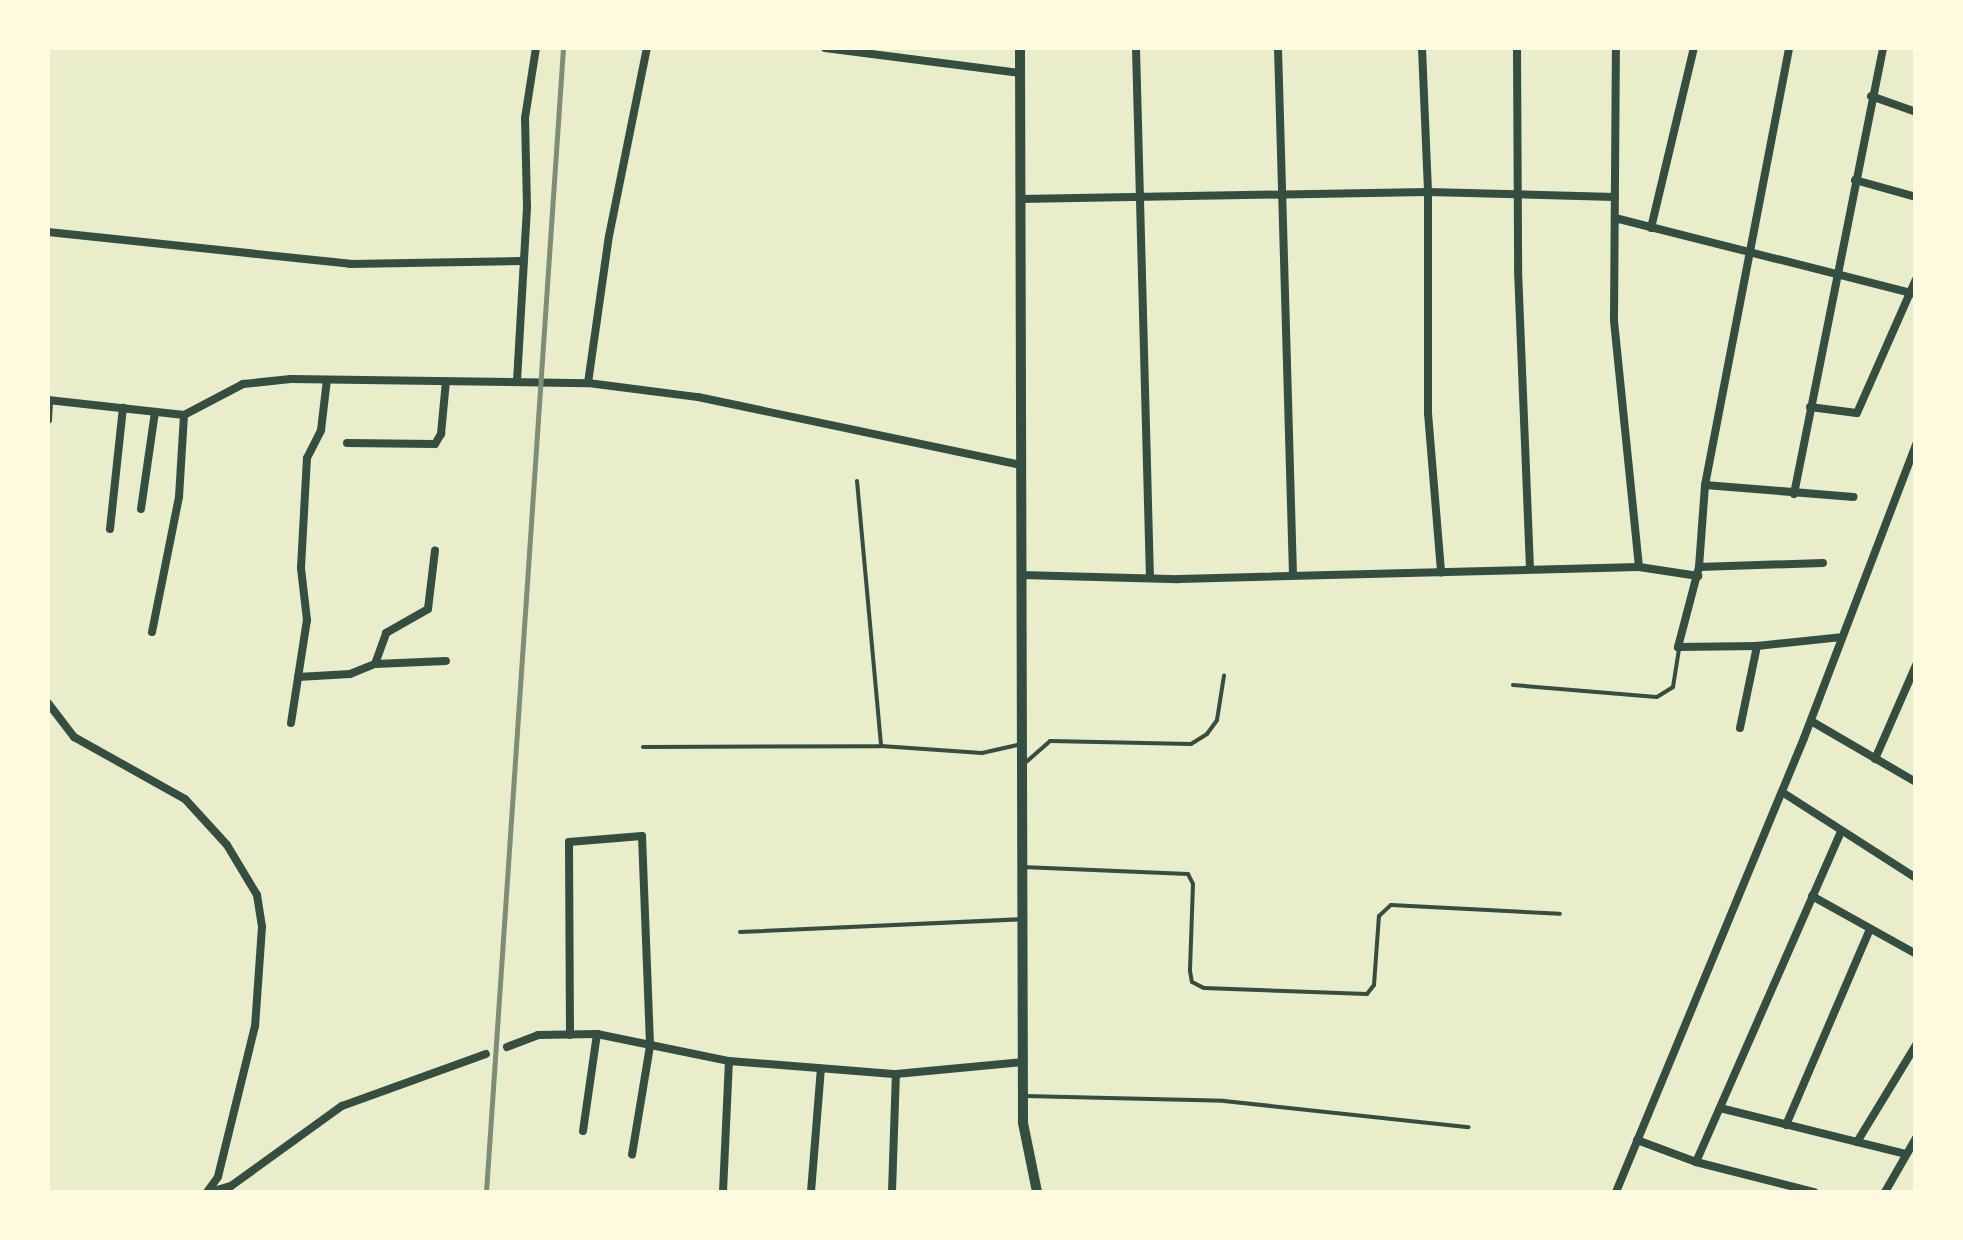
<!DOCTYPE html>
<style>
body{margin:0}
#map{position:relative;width:1963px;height:1240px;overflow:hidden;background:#e9edc9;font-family:"Roboto Serif",serif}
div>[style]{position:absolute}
.service>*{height:4px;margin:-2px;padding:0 2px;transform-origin:2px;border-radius:2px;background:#344e41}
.minor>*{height:8px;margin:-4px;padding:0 4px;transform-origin:4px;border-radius:4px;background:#344e41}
.tertiary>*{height:10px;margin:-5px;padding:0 5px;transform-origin:5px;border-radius:5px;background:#344e41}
.rail>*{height:5px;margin:-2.5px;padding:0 2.5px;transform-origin:2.5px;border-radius:2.5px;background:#7c8e77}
span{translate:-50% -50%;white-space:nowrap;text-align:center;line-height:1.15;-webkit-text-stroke:9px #fefae0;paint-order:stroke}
.frame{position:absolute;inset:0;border:50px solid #fefae0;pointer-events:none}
</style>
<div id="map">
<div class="service">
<i style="left:857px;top:481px;width:266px;rotate:84.8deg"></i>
<i style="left:1513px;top:685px;width:144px;rotate:4.8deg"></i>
<i style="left:1657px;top:697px;width:19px;rotate:-32deg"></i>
<i style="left:1673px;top:687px;width:38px;rotate:-81deg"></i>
<i style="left:643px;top:747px;width:238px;rotate:-0.2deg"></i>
<i style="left:881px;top:746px;width:101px;rotate:4deg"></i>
<i style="left:982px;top:753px;width:41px;rotate:-12.7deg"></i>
<i style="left:1025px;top:763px;width:33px;rotate:-41deg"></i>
<i style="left:1050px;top:741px;width:141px;rotate:1.2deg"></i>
<i style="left:1191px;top:744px;width:19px;rotate:-32deg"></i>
<i style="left:1207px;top:734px;width:17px;rotate:-54deg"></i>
<i style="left:1217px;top:720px;width:45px;rotate:-81deg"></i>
<i style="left:1022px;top:867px;width:166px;rotate:2.4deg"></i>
<i style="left:1188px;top:874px;width:11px;rotate:63deg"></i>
<i style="left:1193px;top:884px;width:87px;rotate:92deg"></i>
<i style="left:1190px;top:971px;width:11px;rotate:80deg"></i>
<i style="left:1192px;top:982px;width:13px;rotate:27deg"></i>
<i style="left:1204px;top:988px;width:163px;rotate:2.1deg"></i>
<i style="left:1367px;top:994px;width:11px;rotate:-52deg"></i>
<i style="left:1374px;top:985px;width:69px;rotate:-85.9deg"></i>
<i style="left:1379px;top:916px;width:16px;rotate:-43deg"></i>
<i style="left:1391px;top:905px;width:169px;rotate:3deg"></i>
<i style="left:740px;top:932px;width:282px;rotate:-2.6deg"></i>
<i style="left:1025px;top:1096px;width:199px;rotate:1.4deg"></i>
<i style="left:1224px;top:1101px;width:246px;rotate:6.1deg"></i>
</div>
<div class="minor">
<i style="left:825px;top:48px;width:197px;rotate:7.3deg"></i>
<i style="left:1136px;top:48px;width:530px;rotate:88.49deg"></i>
<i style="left:1278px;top:48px;width:526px;rotate:88.37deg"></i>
<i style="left:1422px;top:48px;width:144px;rotate:87.6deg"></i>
<i style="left:1428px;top:192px;width:221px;rotate:90deg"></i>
<i style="left:1428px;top:413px;width:160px;rotate:85.3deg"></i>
<i style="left:1517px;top:48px;width:222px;rotate:89.7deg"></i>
<i style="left:1518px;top:270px;width:297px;rotate:87.7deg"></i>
<i style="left:1871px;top:96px;width:48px;rotate:19.6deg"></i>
<i style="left:1855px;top:180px;width:63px;rotate:15.6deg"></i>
<i style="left:1020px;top:199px;width:408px;rotate:-1deg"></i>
<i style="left:1428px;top:192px;width:187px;rotate:1.5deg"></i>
<i style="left:1615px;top:218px;width:310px;rotate:14.2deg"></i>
<i style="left:1651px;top:228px;width:185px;rotate:-76.6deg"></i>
<i style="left:48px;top:232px;width:304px;rotate:6deg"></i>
<i style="left:350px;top:264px;width:171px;rotate:-1deg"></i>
<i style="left:517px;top:381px;width:175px;rotate:-86.7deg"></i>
<i style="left:527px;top:206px;width:88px;rotate:-91.3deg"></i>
<i style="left:525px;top:118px;width:71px;rotate:-81.1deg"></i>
<i style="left:588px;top:383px;width:148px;rotate:-81.9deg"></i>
<i style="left:609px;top:236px;width:192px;rotate:-78.6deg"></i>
<i style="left:48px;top:400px;width:137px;rotate:6.3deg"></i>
<i style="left:184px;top:415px;width:67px;rotate:-27.7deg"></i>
<i style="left:243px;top:384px;width:48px;rotate:-5.9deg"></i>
<i style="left:291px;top:379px;width:297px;rotate:0.8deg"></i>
<i style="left:588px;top:383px;width:111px;rotate:7.3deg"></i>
<i style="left:698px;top:397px;width:330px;rotate:11.9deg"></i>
<i style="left:1810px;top:407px;width:47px;rotate:7.3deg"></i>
<i style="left:1857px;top:413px;width:146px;rotate:-66.2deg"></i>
<i style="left:48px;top:420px;width:20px;rotate:-87deg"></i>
<i style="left:347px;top:443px;width:88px;rotate:0.7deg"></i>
<i style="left:435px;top:444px;width:12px;rotate:-59deg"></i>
<i style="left:441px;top:434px;width:53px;rotate:-84.6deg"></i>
<i style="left:1705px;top:485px;width:149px;rotate:4.6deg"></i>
<i style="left:1794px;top:494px;width:455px;rotate:-78.7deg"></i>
<i style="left:141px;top:509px;width:98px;rotate:-81.8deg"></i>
<i style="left:110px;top:529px;width:122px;rotate:-83.9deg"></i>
<i style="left:1823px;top:563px;width:124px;rotate:178.2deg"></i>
<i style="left:1699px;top:567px;width:83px;rotate:104.7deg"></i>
<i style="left:1678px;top:647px;width:79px;rotate:-0.7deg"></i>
<i style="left:1757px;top:646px;width:85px;rotate:-6deg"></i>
<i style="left:1639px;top:567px;width:60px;rotate:8.7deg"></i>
<i style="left:1699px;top:567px;width:82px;rotate:-85.8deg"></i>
<i style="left:1705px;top:485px;width:445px;rotate:-79.1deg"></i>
<i style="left:1021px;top:575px;width:158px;rotate:1.5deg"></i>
<i style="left:1179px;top:579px;width:460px;rotate:-1.5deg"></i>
<i style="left:1639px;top:567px;width:248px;rotate:-95.8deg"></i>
<i style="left:1614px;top:320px;width:272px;rotate:-89.6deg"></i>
<i style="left:152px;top:632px;width:138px;rotate:-78.7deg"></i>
<i style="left:179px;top:497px;width:82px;rotate:-86.5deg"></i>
<i style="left:375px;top:664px;width:33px;rotate:-70deg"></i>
<i style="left:386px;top:633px;width:48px;rotate:-29.7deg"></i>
<i style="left:428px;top:609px;width:59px;rotate:-83.2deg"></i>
<i style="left:298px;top:677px;width:52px;rotate:-3.3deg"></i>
<i style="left:350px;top:674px;width:27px;rotate:-22deg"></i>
<i style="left:375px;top:664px;width:71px;rotate:-2.4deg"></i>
<i style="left:48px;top:703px;width:43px;rotate:52.6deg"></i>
<i style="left:74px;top:737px;width:127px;rotate:29.2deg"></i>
<i style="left:185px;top:799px;width:62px;rotate:47.6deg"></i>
<i style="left:227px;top:845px;width:58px;rotate:59deg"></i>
<i style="left:257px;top:895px;width:32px;rotate:81deg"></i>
<i style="left:262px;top:927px;width:99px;rotate:94deg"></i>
<i style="left:255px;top:1026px;width:155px;rotate:103.8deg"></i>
<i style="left:218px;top:1177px;width:19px;rotate:126deg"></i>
<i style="left:1811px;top:721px;width:121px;rotate:30.2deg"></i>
<i style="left:291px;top:723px;width:104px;rotate:-81.2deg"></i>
<i style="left:307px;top:620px;width:52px;rotate:-96.6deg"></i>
<i style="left:301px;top:568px;width:110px;rotate:-86.9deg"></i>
<i style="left:307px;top:458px;width:31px;rotate:-63deg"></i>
<i style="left:321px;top:430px;width:50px;rotate:-83.2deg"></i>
<i style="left:1740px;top:728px;width:84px;rotate:-78.3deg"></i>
<i style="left:1875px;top:759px;width:103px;rotate:-66.4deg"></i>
<i style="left:1782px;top:792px;width:159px;rotate:32.7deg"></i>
<i style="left:1812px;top:896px;width:119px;rotate:29.1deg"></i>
<i style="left:570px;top:1035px;width:193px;rotate:-90.3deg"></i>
<i style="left:569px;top:842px;width:73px;rotate:-4.7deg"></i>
<i style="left:642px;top:836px;width:210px;rotate:87.8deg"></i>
<i style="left:650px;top:1046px;width:110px;rotate:99.4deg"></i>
<i style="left:507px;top:1047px;width:33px;rotate:-21deg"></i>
<i style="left:538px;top:1035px;width:59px;rotate:-1deg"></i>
<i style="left:597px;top:1034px;width:135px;rotate:11.6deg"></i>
<i style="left:729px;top:1061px;width:168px;rotate:4.5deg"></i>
<i style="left:896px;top:1074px;width:128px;rotate:-5.4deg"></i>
<i style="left:1720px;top:1108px;width:192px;rotate:13.9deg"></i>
<i style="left:1786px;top:1125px;width:213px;rotate:-66.8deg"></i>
<i style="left:583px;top:1131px;width:98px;rotate:-81.8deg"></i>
<i style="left:1637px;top:1140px;width:63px;rotate:20.4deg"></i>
<i style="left:1696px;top:1162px;width:122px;rotate:14.3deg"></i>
<i style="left:1857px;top:1142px;width:114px;rotate:-58.7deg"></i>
<i style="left:1696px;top:1162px;width:361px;rotate:-66.3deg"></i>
<i style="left:210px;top:1192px;width:22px;rotate:-16deg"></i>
<i style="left:231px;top:1186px;width:137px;rotate:-35.8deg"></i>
<i style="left:342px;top:1106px;width:153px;rotate:-19.9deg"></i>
<i style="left:723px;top:1192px;width:131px;rotate:-87.4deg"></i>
<i style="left:811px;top:1192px;width:124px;rotate:-85.4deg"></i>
<i style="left:892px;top:1192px;width:118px;rotate:-88.1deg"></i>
<i style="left:1616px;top:1192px;width:491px;rotate:-67.5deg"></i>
<i style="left:1804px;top:738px;width:315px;rotate:-69.1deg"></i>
<i style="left:1885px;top:1192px;width:62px;rotate:-60.1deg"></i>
</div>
<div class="tertiary">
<i style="left:1020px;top:48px;width:1075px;rotate:89.84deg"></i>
<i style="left:1023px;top:1123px;width:70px;rotate:78.5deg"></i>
</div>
<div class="rail">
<i style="left:486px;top:1192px;width:1147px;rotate:-86.15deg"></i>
</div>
<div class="frame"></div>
</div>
